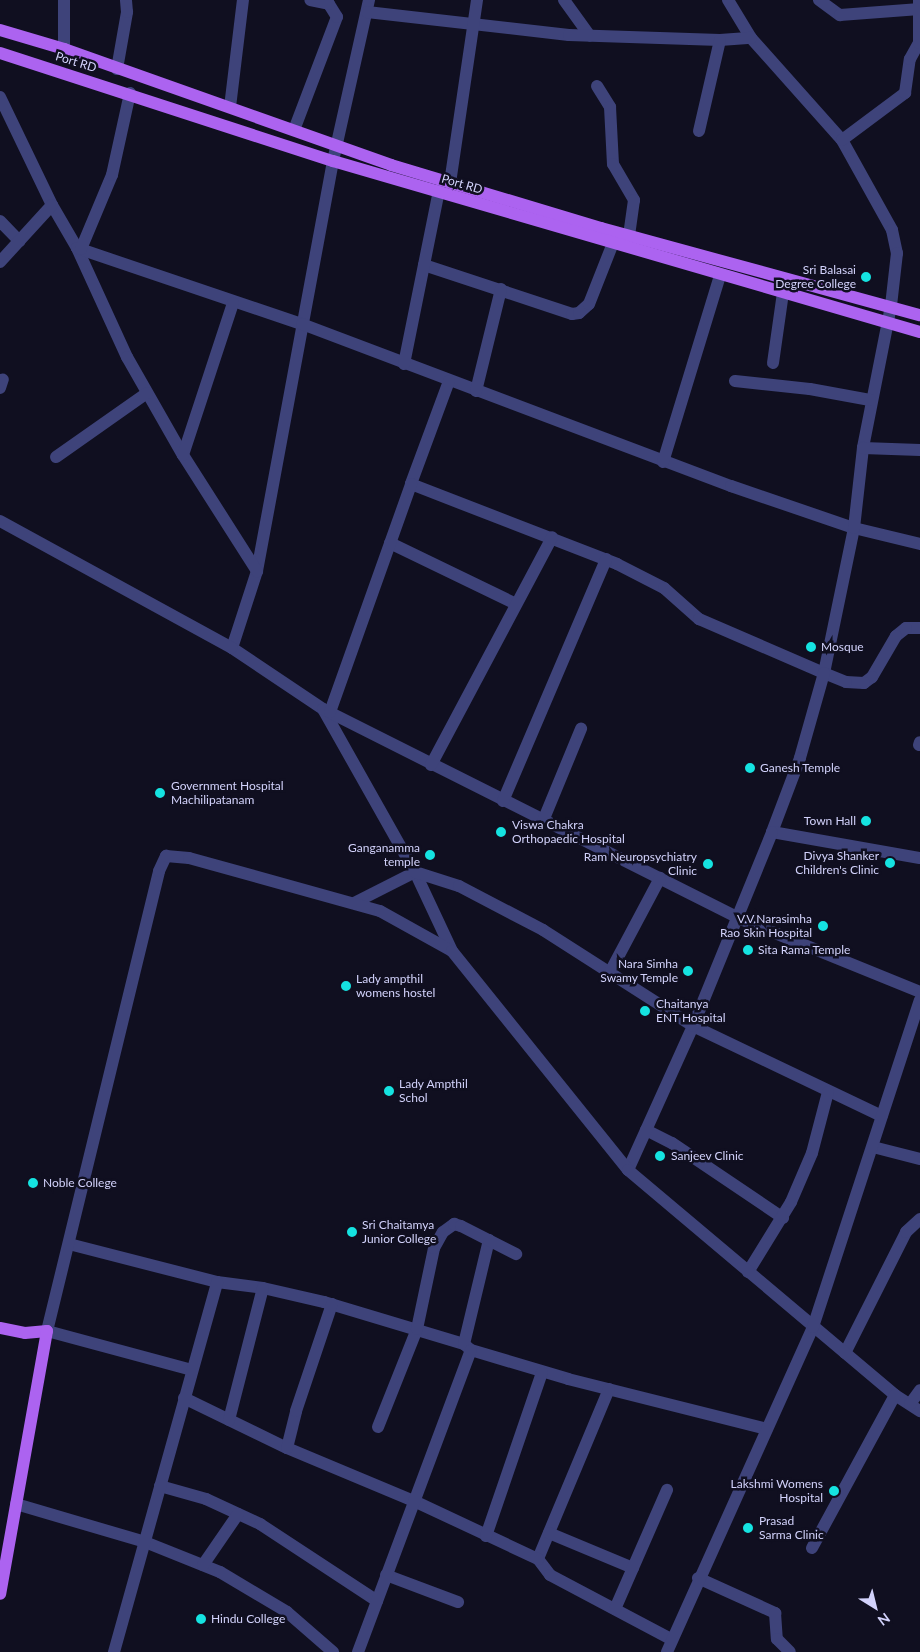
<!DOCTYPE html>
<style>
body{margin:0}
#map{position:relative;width:920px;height:1652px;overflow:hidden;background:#100f20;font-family:Lato,sans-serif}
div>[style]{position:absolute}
.minor>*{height:12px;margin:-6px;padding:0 6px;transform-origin:6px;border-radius:6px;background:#3e437a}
.major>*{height:12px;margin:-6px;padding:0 6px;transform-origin:6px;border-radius:6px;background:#ac63f0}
.dots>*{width:14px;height:14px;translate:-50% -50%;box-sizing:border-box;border:2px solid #100f20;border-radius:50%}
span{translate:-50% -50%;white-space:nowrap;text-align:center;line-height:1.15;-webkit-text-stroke:5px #100f20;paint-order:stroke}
.street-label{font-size:12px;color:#d2d2fb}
.poi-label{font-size:12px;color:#d2d2fb}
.right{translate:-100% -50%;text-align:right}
.left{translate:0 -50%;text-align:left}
.north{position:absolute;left:850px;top:1582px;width:50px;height:50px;-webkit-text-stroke:4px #100f20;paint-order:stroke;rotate:144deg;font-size:14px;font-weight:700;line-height:20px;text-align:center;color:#d2d2fb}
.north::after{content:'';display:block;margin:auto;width:18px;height:22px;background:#d2d2fb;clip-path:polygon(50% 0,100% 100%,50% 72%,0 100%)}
</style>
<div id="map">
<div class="minor">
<i style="left:64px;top:0;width:49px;rotate:90deg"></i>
<i style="left:369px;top:0;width:165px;rotate:102.6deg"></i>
<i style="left:333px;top:161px;width:417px;rotate:100.5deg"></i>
<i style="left:257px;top:571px;width:81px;rotate:108deg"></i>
<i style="left:232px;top:648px;width:110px;rotate:33.8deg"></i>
<i style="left:323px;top:709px;width:187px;rotate:60.6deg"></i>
<i style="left:415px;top:872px;width:87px;rotate:64.9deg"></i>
<i style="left:564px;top:0;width:44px;rotate:54.2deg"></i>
<i style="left:728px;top:0;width:44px;rotate:58.8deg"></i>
<i style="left:751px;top:38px;width:137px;rotate:48.3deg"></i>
<i style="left:842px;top:140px;width:103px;rotate:60.9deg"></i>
<i style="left:892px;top:230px;width:24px;rotate:78deg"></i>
<i style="left:897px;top:253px;width:53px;rotate:96.5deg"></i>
<i style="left:891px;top:306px;width:145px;rotate:101.2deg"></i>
<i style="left:819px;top:0;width:26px;rotate:36deg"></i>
<i style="left:840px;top:15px;width:80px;rotate:-4.3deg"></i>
<i style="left:367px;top:12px;width:203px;rotate:6.5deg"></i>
<i style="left:569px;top:35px;width:151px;rotate:1.9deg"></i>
<i style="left:720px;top:40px;width:31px;rotate:-4deg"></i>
<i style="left:117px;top:69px;width:58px;rotate:-80deg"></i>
<i style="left:127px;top:12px;width:12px;rotate:-95deg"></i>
<i style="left:597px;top:86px;width:25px;rotate:58deg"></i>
<i style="left:610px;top:107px;width:57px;rotate:87deg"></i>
<i style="left:613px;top:164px;width:42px;rotate:59.7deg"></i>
<i style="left:634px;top:200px;width:35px;rotate:98deg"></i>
<i style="left:0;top:97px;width:120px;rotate:64.3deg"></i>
<i style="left:52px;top:205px;width:50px;rotate:59.8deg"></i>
<i style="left:77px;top:248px;width:120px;rotate:65.4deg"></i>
<i style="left:127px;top:357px;width:113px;rotate:60.3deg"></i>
<i style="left:183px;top:455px;width:138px;rotate:57.5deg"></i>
<i style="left:230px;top:107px;width:108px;rotate:-83.1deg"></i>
<i style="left:294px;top:130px;width:121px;rotate:-69.2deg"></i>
<i style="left:337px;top:17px;width:15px;rotate:-122deg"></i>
<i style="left:329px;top:4px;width:19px;rotate:-168deg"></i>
<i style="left:699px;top:131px;width:93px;rotate:-77deg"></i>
<i style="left:842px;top:140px;width:79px;rotate:-36.7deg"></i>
<i style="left:905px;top:93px;width:34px;rotate:-82deg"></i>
<i style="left:910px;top:59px;width:18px;rotate:-61deg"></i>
<i style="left:919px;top:43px;width:43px;rotate:-90deg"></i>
<i style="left:450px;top:183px;width:185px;rotate:-81.6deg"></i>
<i style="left:0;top:221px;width:28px;rotate:46deg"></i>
<i style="left:77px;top:248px;width:237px;rotate:18.7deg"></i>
<i style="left:302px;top:324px;width:459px;rotate:20.7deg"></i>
<i style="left:731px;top:486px;width:130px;rotate:18.9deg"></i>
<i style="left:854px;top:528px;width:68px;rotate:13.6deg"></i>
<i style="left:81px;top:249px;width:80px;rotate:-67.3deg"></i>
<i style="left:112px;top:175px;width:84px;rotate:-77.6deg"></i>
<i style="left:0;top:262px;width:77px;rotate:-47.6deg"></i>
<i style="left:424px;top:265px;width:156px;rotate:18.3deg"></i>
<i style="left:572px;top:314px;width:7px;rotate:-8deg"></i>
<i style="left:579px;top:313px;width:13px;rotate:-42deg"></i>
<i style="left:589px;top:304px;width:66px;rotate:-68.5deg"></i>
<i style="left:773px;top:363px;width:71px;rotate:-81.9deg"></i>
<i style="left:404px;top:364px;width:177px;rotate:-78.6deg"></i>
<i style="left:449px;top:381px;width:110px;rotate:110.3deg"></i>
<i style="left:411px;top:484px;width:221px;rotate:21.2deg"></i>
<i style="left:617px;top:564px;width:53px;rotate:27.1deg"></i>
<i style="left:664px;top:588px;width:47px;rotate:41.5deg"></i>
<i style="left:699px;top:619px;width:136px;rotate:23.4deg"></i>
<i style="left:824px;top:673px;width:148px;rotate:-78.3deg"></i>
<i style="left:854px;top:528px;width:81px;rotate:-83.6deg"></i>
<i style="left:863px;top:448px;width:57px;rotate:2deg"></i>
<i style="left:735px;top:381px;width:75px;rotate:6.1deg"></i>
<i style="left:810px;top:389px;width:61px;rotate:10.4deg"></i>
<i style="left:0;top:388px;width:9px;rotate:-72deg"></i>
<i style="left:476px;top:391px;width:105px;rotate:-76.2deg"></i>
<i style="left:183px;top:455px;width:160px;rotate:-71.8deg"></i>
<i style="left:56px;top:457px;width:111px;rotate:-35.1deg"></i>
<i style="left:663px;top:462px;width:195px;rotate:-73deg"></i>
<i style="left:0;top:521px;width:264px;rotate:28.7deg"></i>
<i style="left:390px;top:543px;width:140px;rotate:25.8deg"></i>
<i style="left:920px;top:628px;width:14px;rotate:180deg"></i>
<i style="left:906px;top:628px;width:13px;rotate:141deg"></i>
<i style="left:896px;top:636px;width:48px;rotate:120.3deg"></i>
<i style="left:872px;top:677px;width:10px;rotate:143deg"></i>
<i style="left:864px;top:683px;width:18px;rotate:-177deg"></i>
<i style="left:846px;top:682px;width:24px;rotate:-158deg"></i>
<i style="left:824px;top:673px;width:88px;rotate:105.8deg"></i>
<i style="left:800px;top:758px;width:79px;rotate:110.7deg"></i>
<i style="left:772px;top:832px;width:150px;rotate:10deg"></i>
<i style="left:323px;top:709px;width:465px;rotate:26.7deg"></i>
<i style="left:738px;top:918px;width:196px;rotate:22.1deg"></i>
<i style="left:330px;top:712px;width:242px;rotate:-70.4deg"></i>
<i style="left:919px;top:745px;width:3px;rotate:-72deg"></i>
<i style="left:431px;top:765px;width:258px;rotate:-62deg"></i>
<i style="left:503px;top:801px;width:263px;rotate:-66.9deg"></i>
<i style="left:543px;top:821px;width:100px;rotate:-67.6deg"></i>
<i style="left:354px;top:903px;width:68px;rotate:-26.9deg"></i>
<i style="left:415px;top:872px;width:46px;rotate:17.7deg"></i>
<i style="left:459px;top:886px;width:95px;rotate:27.6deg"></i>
<i style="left:543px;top:930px;width:178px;rotate:32.6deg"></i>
<i style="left:693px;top:1026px;width:209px;rotate:25.5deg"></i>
<i style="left:609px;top:974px;width:109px;rotate:-62deg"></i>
<i style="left:646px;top:1130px;width:29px;rotate:27deg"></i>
<i style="left:672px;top:1143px;width:134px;rotate:34deg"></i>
<i style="left:873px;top:1147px;width:49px;rotate:14.3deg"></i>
<i style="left:628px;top:1170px;width:158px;rotate:-65.7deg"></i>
<i style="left:693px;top:1026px;width:209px;rotate:-67.8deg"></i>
<i style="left:69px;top:1244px;width:153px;rotate:14.4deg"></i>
<i style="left:217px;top:1282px;width:46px;rotate:7.4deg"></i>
<i style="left:263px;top:1288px;width:63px;rotate:12.9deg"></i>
<i style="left:324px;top:1302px;width:146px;rotate:16.7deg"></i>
<i style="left:464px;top:1344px;width:9px;rotate:41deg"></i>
<i style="left:471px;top:1350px;width:101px;rotate:16.6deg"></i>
<i style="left:568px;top:1379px;width:205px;rotate:14.1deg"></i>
<i style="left:748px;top:1272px;width:82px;rotate:-58.4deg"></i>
<i style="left:791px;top:1202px;width:53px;rotate:-66.8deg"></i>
<i style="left:812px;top:1153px;width:63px;rotate:-75.3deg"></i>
<i style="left:464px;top:1344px;width:107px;rotate:-76.5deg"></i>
<i style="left:845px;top:1353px;width:136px;rotate:-63.2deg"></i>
<i style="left:906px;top:1232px;width:19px;rotate:-43deg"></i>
<i style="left:192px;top:1370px;width:150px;rotate:-164.9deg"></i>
<i style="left:47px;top:1331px;width:473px;rotate:-76.3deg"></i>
<i style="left:159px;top:871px;width:17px;rotate:-65deg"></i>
<i style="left:166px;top:856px;width:23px;rotate:5deg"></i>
<i style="left:189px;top:858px;width:198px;rotate:15.5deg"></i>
<i style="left:380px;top:911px;width:82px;rotate:29.1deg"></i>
<i style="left:452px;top:951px;width:281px;rotate:51.2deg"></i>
<i style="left:628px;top:1170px;width:349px;rotate:40.1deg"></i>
<i style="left:895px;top:1395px;width:30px;rotate:33deg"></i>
<i style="left:609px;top:1389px;width:184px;rotate:112.7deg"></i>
<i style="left:538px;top:1559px;width:20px;rotate:53deg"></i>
<i style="left:550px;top:1575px;width:137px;rotate:27.9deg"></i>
<i style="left:184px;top:1398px;width:114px;rotate:25.9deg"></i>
<i style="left:287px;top:1448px;width:138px;rotate:22.7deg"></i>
<i style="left:414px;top:1501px;width:137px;rotate:25.1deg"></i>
<i style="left:910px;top:1404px;width:17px;rotate:-54deg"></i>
<i style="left:229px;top:1420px;width:136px;rotate:-75.6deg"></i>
<i style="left:378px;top:1427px;width:105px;rotate:-68.3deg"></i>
<i style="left:417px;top:1329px;width:83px;rotate:-78.1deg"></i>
<i style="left:434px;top:1248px;width:18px;rotate:-61deg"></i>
<i style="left:443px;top:1232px;width:14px;rotate:-36deg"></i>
<i style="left:454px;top:1224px;width:7px;rotate:16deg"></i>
<i style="left:461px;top:1226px;width:62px;rotate:27deg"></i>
<i style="left:287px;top:1448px;width:38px;rotate:-76deg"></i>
<i style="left:296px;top:1411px;width:113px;rotate:-71.4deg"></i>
<i style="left:160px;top:1486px;width:48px;rotate:15.8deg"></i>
<i style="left:206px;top:1499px;width:60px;rotate:24.8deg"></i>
<i style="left:260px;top:1524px;width:140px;rotate:33.3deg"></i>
<i style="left:16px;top:1504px;width:134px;rotate:16.4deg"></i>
<i style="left:145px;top:1542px;width:81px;rotate:21.8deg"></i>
<i style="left:220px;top:1572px;width:78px;rotate:30.8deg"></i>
<i style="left:287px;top:1612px;width:61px;rotate:41deg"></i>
<i style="left:549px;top:1533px;width:91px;rotate:22.6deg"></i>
<i style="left:486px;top:1536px;width:173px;rotate:-71.1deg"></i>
<i style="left:812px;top:1548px;width:174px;rotate:-61.5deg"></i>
<i style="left:203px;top:1565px;width:62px;rotate:-55.5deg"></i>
<i style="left:386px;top:1575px;width:77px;rotate:20.6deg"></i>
<i style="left:698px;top:1578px;width:85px;rotate:24.4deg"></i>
<i style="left:775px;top:1613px;width:26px;rotate:86deg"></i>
<i style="left:777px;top:1639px;width:18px;rotate:45deg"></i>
<i style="left:615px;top:1609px;width:130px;rotate:-66.4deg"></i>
<i style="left:114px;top:1652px;width:384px;rotate:-74.4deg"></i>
<i style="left:358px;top:1652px;width:322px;rotate:-69.5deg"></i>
<i style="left:667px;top:1652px;width:356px;rotate:-65.8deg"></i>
<i style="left:813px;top:1327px;width:344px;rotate:-71.9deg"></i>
</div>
<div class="major">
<i style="left:0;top:30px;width:67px;rotate:16.5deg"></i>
<i style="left:64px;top:49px;width:347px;rotate:19.5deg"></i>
<i style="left:391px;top:165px;width:219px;rotate:16.7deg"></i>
<i style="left:601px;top:228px;width:331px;rotate:15.3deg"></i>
<i style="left:0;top:53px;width:350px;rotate:18deg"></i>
<i style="left:333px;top:161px;width:611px;rotate:16.24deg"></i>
<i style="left:0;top:1328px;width:25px;rotate:11deg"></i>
<i style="left:25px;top:1333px;width:22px;rotate:-5deg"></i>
<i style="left:47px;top:1331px;width:267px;rotate:100.1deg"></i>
</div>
<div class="dots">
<i style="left:866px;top:277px;background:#15e3e1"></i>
<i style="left:811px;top:647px;background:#15e3e1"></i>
<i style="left:750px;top:768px;background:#15e3e1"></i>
<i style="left:160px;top:793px;background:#15e3e1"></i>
<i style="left:866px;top:821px;background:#15e3e1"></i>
<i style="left:501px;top:832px;background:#15e3e1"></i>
<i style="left:430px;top:855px;background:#15e3e1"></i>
<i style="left:890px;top:863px;background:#15e3e1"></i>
<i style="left:708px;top:864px;background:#15e3e1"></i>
<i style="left:823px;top:926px;background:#15e3e1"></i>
<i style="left:748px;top:950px;background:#15e3e1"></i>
<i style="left:688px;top:971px;background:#15e3e1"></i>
<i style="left:346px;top:986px;background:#15e3e1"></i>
<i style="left:645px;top:1011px;background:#15e3e1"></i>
<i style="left:389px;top:1091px;background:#15e3e1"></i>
<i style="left:660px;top:1156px;background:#15e3e1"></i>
<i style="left:33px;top:1183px;background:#15e3e1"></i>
<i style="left:352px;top:1232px;background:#15e3e1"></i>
<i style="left:834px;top:1491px;background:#15e3e1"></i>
<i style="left:748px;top:1528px;background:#15e3e1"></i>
<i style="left:201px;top:1619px;background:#15e3e1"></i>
</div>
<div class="street-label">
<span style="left:76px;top:62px;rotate:17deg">Port RD</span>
<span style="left:462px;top:184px;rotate:16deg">Port RD</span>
</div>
<div class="poi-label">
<span class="right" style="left:856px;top:277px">Sri Balasai<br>Degree College</span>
<span class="left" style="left:821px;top:647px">Mosque</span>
<span class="left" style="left:760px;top:768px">Ganesh Temple</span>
<span class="left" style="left:171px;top:793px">Government Hospital<br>Machilipatanam</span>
<span class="right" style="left:856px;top:821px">Town Hall</span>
<span class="left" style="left:512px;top:832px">Viswa Chakra<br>Orthopaedic Hospital</span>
<span class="right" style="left:420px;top:855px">Ganganamma<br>temple</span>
<span class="right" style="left:879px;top:863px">Divya Shanker<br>Children's Clinic</span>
<span class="right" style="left:697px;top:864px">Ram Neuropsychiatry<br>Clinic</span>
<span class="right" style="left:812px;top:926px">V.V.Narasimha<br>Rao Skin Hospital</span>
<span class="left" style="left:758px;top:950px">Sita Rama Temple</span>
<span class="right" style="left:678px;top:971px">Nara Simha<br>Swamy Temple</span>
<span class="left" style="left:356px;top:986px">Lady ampthil<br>womens hostel</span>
<span class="left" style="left:656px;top:1011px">Chaitanya<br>ENT Hospital</span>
<span class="left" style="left:399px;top:1091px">Lady Ampthil<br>Schol</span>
<span class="left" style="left:671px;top:1156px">Sanjeev Clinic</span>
<span class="left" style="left:43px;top:1183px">Noble College</span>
<span class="left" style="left:362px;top:1232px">Sri Chaitamya<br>Junior College</span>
<span class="right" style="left:823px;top:1491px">Lakshmi Womens<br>Hospital</span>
<span class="left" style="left:759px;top:1528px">Prasad<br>Sarma Clinic</span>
<span class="left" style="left:211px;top:1619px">Hindu College</span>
</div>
<div class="north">N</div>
</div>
